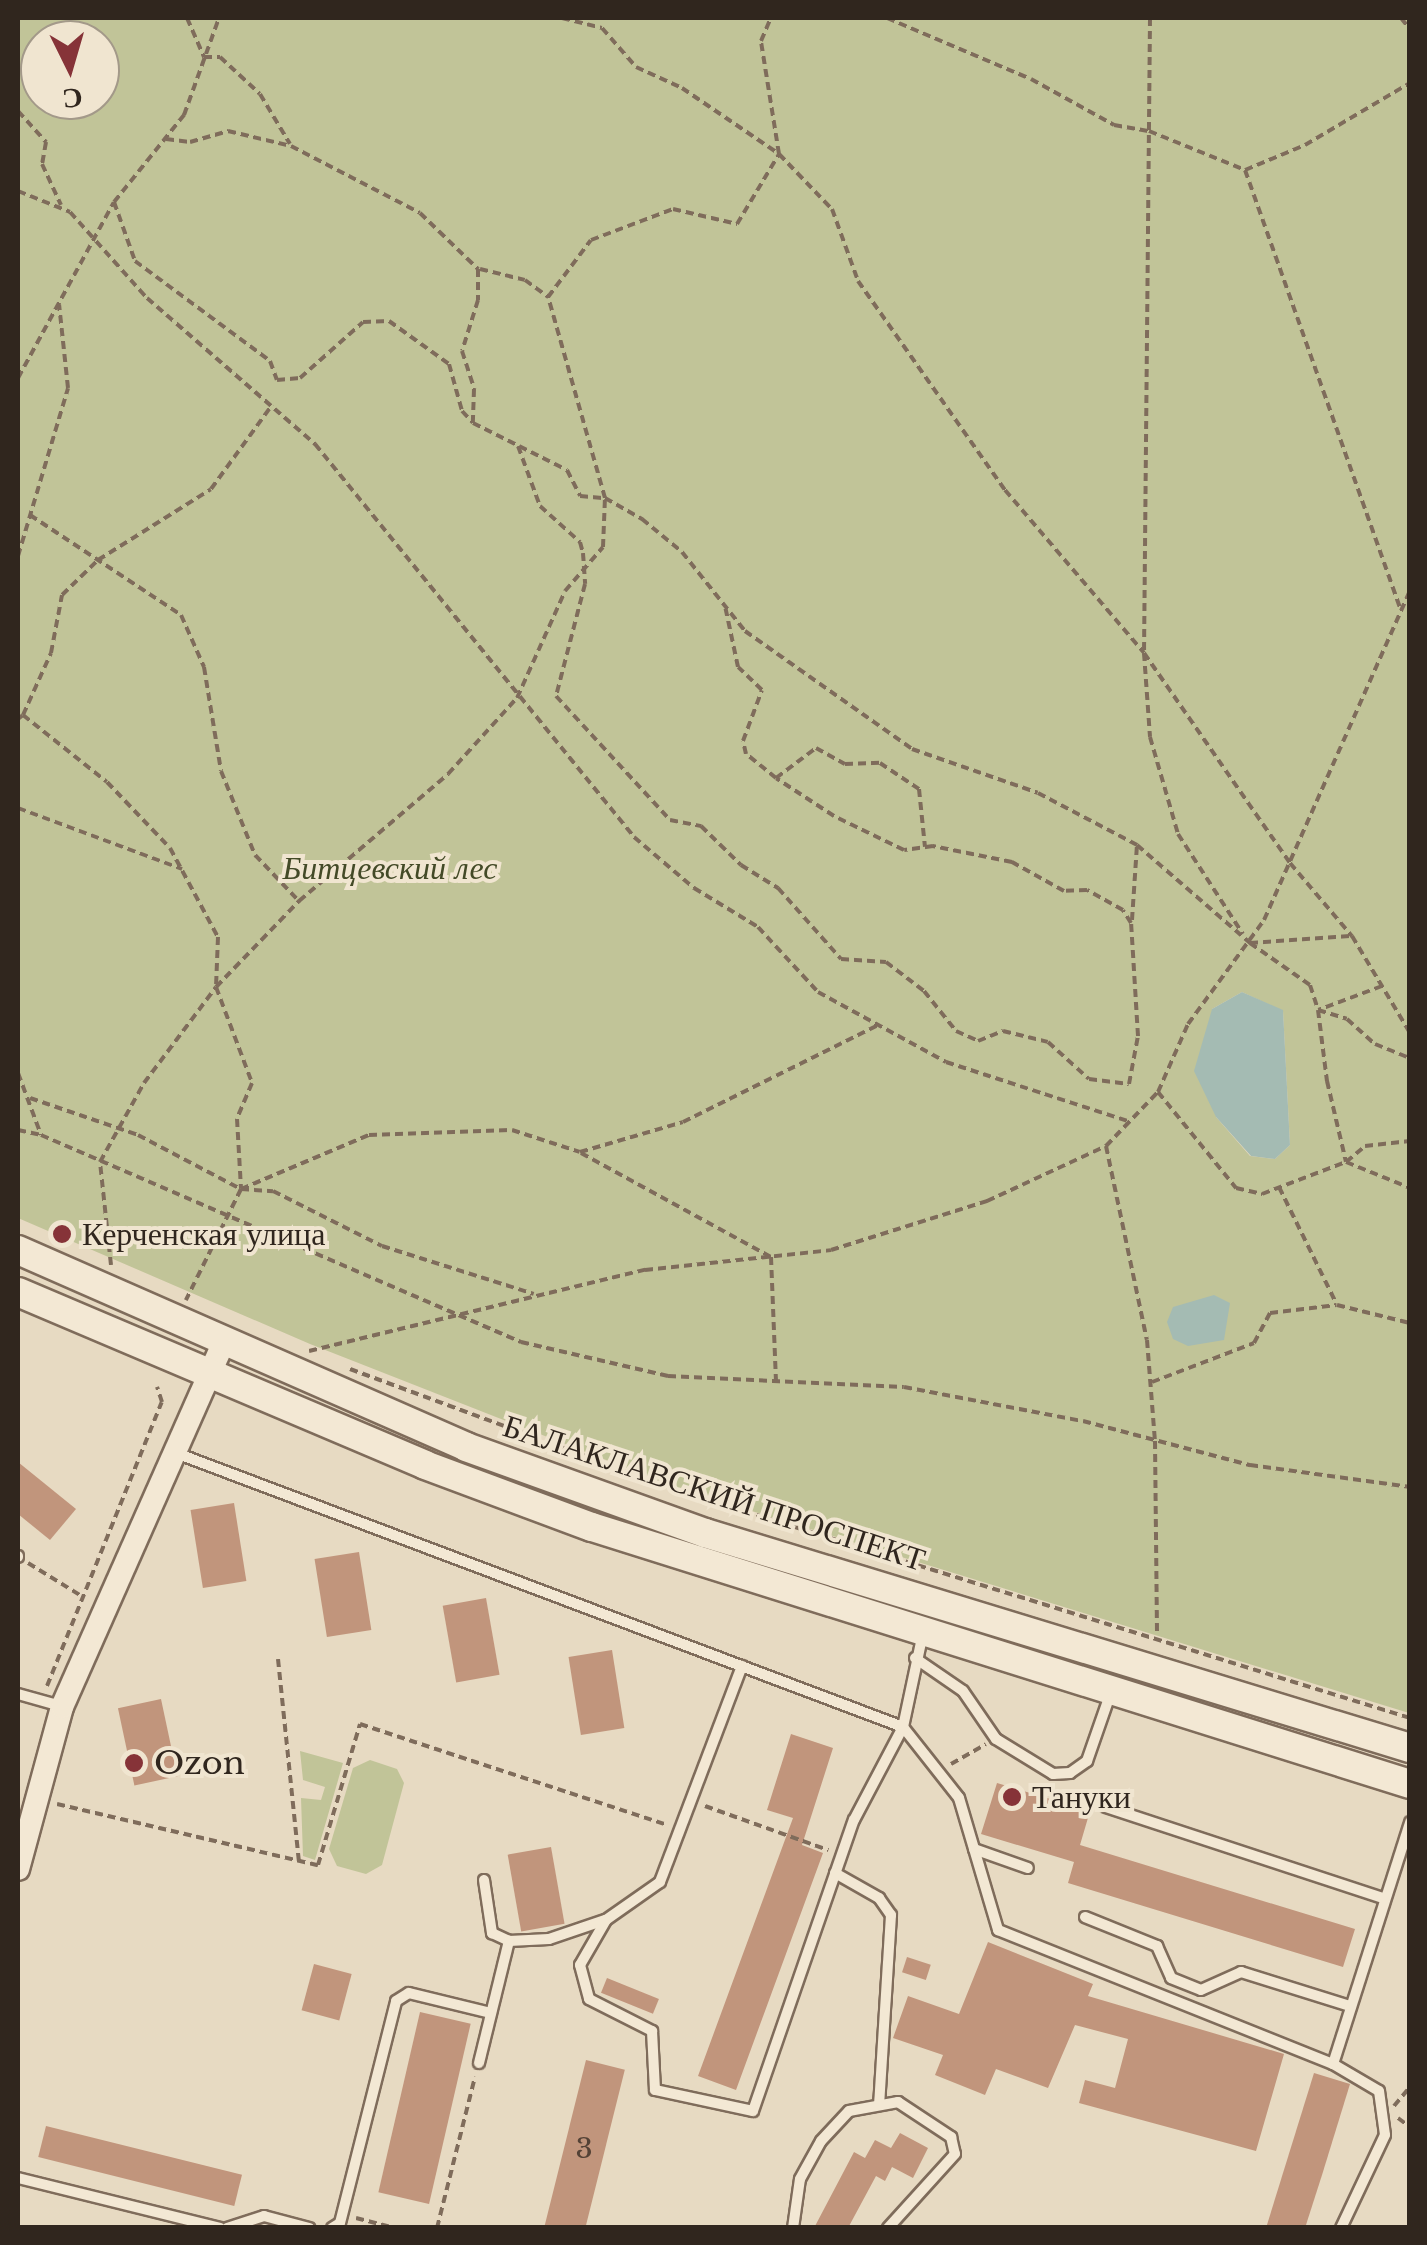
<!DOCTYPE html>
<meta charset="utf-8">
<style>
body{margin:0}
#map{position:relative;width:1427px;height:2245px;overflow:hidden;background:#e7dac2;font-family:"Libre Baskerville",serif}
div>[style]{position:absolute}
.green>*{inset:0;background:#c1c498}
.water>*{inset:0;background:#a4bbb3}
.building>*{inset:0;background:#c1957c;transform-origin:0 0}
.path>*{height:4px;margin-top:-2px;transform-origin:0;background:repeating-linear-gradient(90deg,#7f6c5b 0 8px,transparent 0 13px)}
.roads{filter:drop-shadow(2px 0 #7f6c5b) drop-shadow(-2px 0 #7f6c5b) drop-shadow(0 2px #7f6c5b) drop-shadow(0 -2px #7f6c5b)}
.service>*{height:10px;margin:-5px;padding:0 5px;transform-origin:5px;border-radius:5px;background:#f3e8d4}
.tertiary>*{height:22px;margin:-11px;padding:0 11px;transform-origin:11px;border-radius:11px;background:#f3e8d4}
.secondary>*{height:28px;margin:-14px;padding:0 14px;transform-origin:14px;border-radius:14px;background:#f3e8d4}
.dots>*{width:28px;height:28px;translate:-50% -50%;box-sizing:border-box;border:5px solid #f0e5d0;border-radius:50%}
span{translate:-50% -50%;white-space:nowrap;text-align:center;line-height:1.15;-webkit-text-stroke:8px #f0e5d0;paint-order:stroke}
.number-label{font-size:28px;color:#544236}
.number-label span{-webkit-text-stroke-width:0}
.park-label{font-size:32px;color:#434a27;font-style:italic}
.poi-label{font-size:32px;color:#30261e}
.left{translate:0 -50%;text-align:left}
.street-label{font-size:32px;color:#30261e}
.frame{position:absolute;inset:0;border:20px solid #30261e;pointer-events:none}
.north{position:absolute;left:20px;top:20px;width:100px;height:100px;box-sizing:border-box;background:#f0e5d0;border:2px solid #a39989;border-radius:50%;rotate:175deg;font-size:28px;font-weight:700;line-height:40px;text-align:center;color:#30261e}
.north::after{content:'';display:block;margin:auto;width:35px;height:45px;background:#863338;clip-path:polygon(50% 0,100% 100%,50% 72%,0 100%)}
</style>
<div id="map">
<div class="green">
<i style="clip-path:polygon(evenodd,18px 18px,1409px 18px,1409px 1713px,680px 1489px,310px 1344px,18px 1218px,18px 18px,40px 40px,100px 40px,100px 100px,40px 100px,40px 40px,18px 18px,1242px 992px,1283px 1011px,1290px 1145px,1275px 1159px,1250px 1156px,1216px 1117px,1212px 1009px,1242px 992px)"></i>
<i style="clip-path:polygon(300px 1751px,343px 1763px,315px 1860px,303px 1856px,301px 1798px,321px 1800px,325px 1787px,303px 1780px)"></i>
<i style="clip-path:polygon(370px 1760px,397px 1769px,404px 1783px,382px 1865px,366px 1874px,337px 1866px,329px 1849px,353px 1768px)"></i>
</div>
<div class="water">
<i style="clip-path:polygon(1242px 992px,1283px 1010px,1290px 1145px,1275px 1159px,1251px 1156px,1216px 1117px,1194px 1071px,1212px 1009px)"></i>
<i style="clip-path:polygon(1214px 1295px,1230px 1303px,1224px 1340px,1188px 1346px,1173px 1339px,1167px 1322px,1173px 1307px)"></i>
</div>
<div class="building">
<i style="clip-path:polygon(18px 1462px,76px 1509px,50px 1540px,18px 1514px)"></i>
<i style="left:234px;top:1503px;width:79px;height:44px;rotate:81deg"></i>
<i style="left:359px;top:1552px;width:79px;height:45px;rotate:81deg"></i>
<i style="left:486px;top:1598px;width:78px;height:44px;rotate:80deg"></i>
<i style="left:612px;top:1650px;width:79px;height:44px;rotate:81deg"></i>
<i style="left:161px;top:1699px;width:79px;height:44px;rotate:78deg"></i>
<i style="clip-path:polygon(791px 1734px,833px 1748px,802px 1845px,823px 1853px,736px 2090px,698px 2076px,793px 1818px,767px 1810px)"></i>
<i style="clip-path:polygon(997px 1783px,1090px 1811px,1080px 1845px,1355px 1929px,1343px 1967px,1068px 1883px,1074px 1862px,981px 1834px)"></i>
<i style="left:551px;top:1847px;width:78px;height:44px;rotate:80deg"></i>
<i style="clip-path:polygon(988px 1942px,1093px 1984px,1088px 1996px,1284px 2054px,1256px 2151px,1079px 2103px,1085px 2080px,1115px 2088px,1128px 2039px,1075px 2025px,1048px 2088px,996px 2069px,985px 2095px,935px 2075px,943px 2055px,893px 2038px,908px 1996px,959px 2014px)"></i>
<i style="left:907px;top:1957px;width:25px;height:16px;rotate:18deg"></i>
<i style="left:314px;top:1964px;width:39px;height:48px;rotate:15deg"></i>
<i style="left:607px;top:1978px;width:56px;height:16px;rotate:22deg"></i>
<i style="left:420px;top:2012px;width:52px;height:185px;rotate:13deg"></i>
<i style="left:586px;top:2060px;width:40px;height:173px;rotate:14deg"></i>
<i style="clip-path:polygon(1314px 2073px,1350px 2084px,1322px 2175px,1305px 2228px,1266px 2228px)"></i>
<i style="left:46px;top:2126px;width:202px;height:32px;rotate:14deg"></i>
<i style="clip-path:polygon(900px 2133px,928px 2148px,913px 2178px,892px 2167px,885px 2181px,876px 2176px,848px 2228px,814px 2228px,854px 2152px,865px 2158px,875px 2140px,891px 2148px)"></i>
</div>
<div class="path">
<i style="left:187px;top:18px;width:43px;rotate:66.4deg"></i>
<i style="left:562px;top:18px;width:41px;rotate:14deg"></i>
<i style="left:602px;top:28px;width:52px;rotate:48.9deg"></i>
<i style="left:636px;top:67px;width:51px;rotate:24.5deg"></i>
<i style="left:682px;top:88px;width:117px;rotate:34.2deg"></i>
<i style="left:779px;top:154px;width:76px;rotate:46.1deg"></i>
<i style="left:832px;top:209px;width:77px;rotate:70.1deg"></i>
<i style="left:858px;top:281px;width:256px;rotate:54.9deg"></i>
<i style="left:1005px;top:490px;width:214px;rotate:49.5deg"></i>
<i style="left:1144px;top:653px;width:256px;rotate:55.2deg"></i>
<i style="left:1290px;top:863px;width:96px;rotate:49.7deg"></i>
<i style="left:1352px;top:936px;width:113px;rotate:59.1deg"></i>
<i style="left:887px;top:18px;width:156px;rotate:23deg"></i>
<i style="left:1031px;top:79px;width:95px;rotate:29deg"></i>
<i style="left:1114px;top:125px;width:36px;rotate:10deg"></i>
<i style="left:1149px;top:131px;width:104px;rotate:22.1deg"></i>
<i style="left:1245px;top:170px;width:467px;rotate:70.5deg"></i>
<i style="left:1150px;top:18px;width:635px;rotate:90.54deg"></i>
<i style="left:1144px;top:653px;width:84px;rotate:85.9deg"></i>
<i style="left:1150px;top:737px;width:101px;rotate:73.9deg"></i>
<i style="left:1178px;top:834px;width:119px;rotate:57deg"></i>
<i style="left:1401px;top:18px;width:14px;rotate:51deg"></i>
<i style="left:204px;top:57px;width:16px"></i>
<i style="left:220px;top:57px;width:54px;rotate:42.8deg"></i>
<i style="left:260px;top:94px;width:58px;rotate:59deg"></i>
<i style="left:18px;top:111px;width:42px;rotate:47.9deg"></i>
<i style="left:46px;top:142px;width:22px;rotate:100deg"></i>
<i style="left:42px;top:164px;width:45px;rotate:65.1deg"></i>
<i style="left:166px;top:139px;width:24px;rotate:7deg"></i>
<i style="left:190px;top:142px;width:40px;rotate:-16deg"></i>
<i style="left:228px;top:131px;width:65px;rotate:13.4deg"></i>
<i style="left:291px;top:146px;width:145px;rotate:27.4deg"></i>
<i style="left:420px;top:213px;width:81px;rotate:44deg"></i>
<i style="left:478px;top:269px;width:31px;rotate:90deg"></i>
<i style="left:478px;top:300px;width:53px;rotate:107.4deg"></i>
<i style="left:462px;top:351px;width:40px;rotate:72deg"></i>
<i style="left:474px;top:389px;width:34px;rotate:92deg"></i>
<i style="left:473px;top:423px;width:105px;rotate:26.6deg"></i>
<i style="left:567px;top:470px;width:29px;rotate:63deg"></i>
<i style="left:580px;top:496px;width:25px;rotate:5deg"></i>
<i style="left:605px;top:498px;width:43px;rotate:29.6deg"></i>
<i style="left:642px;top:519px;width:52px;rotate:39.5deg"></i>
<i style="left:682px;top:552px;width:101px;rotate:51.4deg"></i>
<i style="left:745px;top:631px;width:204px;rotate:35.2deg"></i>
<i style="left:912px;top:749px;width:133px;rotate:19.2deg"></i>
<i style="left:1038px;top:793px;width:112px;rotate:27.7deg"></i>
<i style="left:1137px;top:845px;width:150px;rotate:40.9deg"></i>
<i style="left:1250px;top:943px;width:73px;rotate:35deg"></i>
<i style="left:1310px;top:985px;width:26px;rotate:72deg"></i>
<i style="left:1318px;top:1010px;width:30px;rotate:17deg"></i>
<i style="left:1347px;top:1019px;width:38px;rotate:42deg"></i>
<i style="left:1375px;top:1044px;width:38px;rotate:22deg"></i>
<i style="left:1245px;top:170px;width:65px;rotate:-22.6deg"></i>
<i style="left:1305px;top:145px;width:122px;rotate:-30.6deg"></i>
<i style="left:18px;top:191px;width:56px;rotate:22deg"></i>
<i style="left:70px;top:212px;width:115px;rotate:48.2deg"></i>
<i style="left:147px;top:298px;width:223px;rotate:41deg"></i>
<i style="left:315px;top:444px;width:506px;rotate:50.93deg"></i>
<i style="left:634px;top:837px;width:79px;rotate:40.4deg"></i>
<i style="left:694px;top:888px;width:75px;rotate:31.4deg"></i>
<i style="left:758px;top:927px;width:88px;rotate:47.3deg"></i>
<i style="left:818px;top:992px;width:146px;rotate:28.7deg"></i>
<i style="left:946px;top:1062px;width:194px;rotate:18deg"></i>
<i style="left:114px;top:202px;width:63px;rotate:70.4deg"></i>
<i style="left:135px;top:261px;width:168px;rotate:36.5deg"></i>
<i style="left:270px;top:361px;width:20px;rotate:70deg"></i>
<i style="left:277px;top:380px;width:23px;rotate:-5deg"></i>
<i style="left:300px;top:378px;width:84px;rotate:-41.6deg"></i>
<i style="left:363px;top:322px;width:26px;rotate:-2deg"></i>
<i style="left:389px;top:321px;width:74px;rotate:35.6deg"></i>
<i style="left:449px;top:364px;width:49px;rotate:74.5deg"></i>
<i style="left:462px;top:411px;width:16px;rotate:47deg"></i>
<i style="left:480px;top:269px;width:46px;rotate:13.7deg"></i>
<i style="left:525px;top:280px;width:29px;rotate:36deg"></i>
<i style="left:18px;top:378px;width:200px;rotate:-61.4deg"></i>
<i style="left:114px;top:202px;width:112px;rotate:-51.2deg"></i>
<i style="left:184px;top:115px;width:103px;rotate:-70.2deg"></i>
<i style="left:518px;top:446px;width:64px;rotate:69.9deg"></i>
<i style="left:540px;top:506px;width:54px;rotate:42deg"></i>
<i style="left:580px;top:542px;width:11px;rotate:75deg"></i>
<i style="left:583px;top:553px;width:31px;rotate:86deg"></i>
<i style="left:585px;top:584px;width:116px;rotate:104.5deg"></i>
<i style="left:556px;top:696px;width:168px;rotate:47.4deg"></i>
<i style="left:670px;top:820px;width:32px;rotate:11deg"></i>
<i style="left:701px;top:826px;width:56px;rotate:44.3deg"></i>
<i style="left:741px;top:865px;width:44px;rotate:31.9deg"></i>
<i style="left:778px;top:888px;width:95px;rotate:48.4deg"></i>
<i style="left:841px;top:959px;width:45px;rotate:3.8deg"></i>
<i style="left:886px;top:962px;width:48px;rotate:37.3deg"></i>
<i style="left:924px;top:991px;width:51px;rotate:51.3deg"></i>
<i style="left:956px;top:1031px;width:24px;rotate:24deg"></i>
<i style="left:978px;top:1041px;width:27px;rotate:-22deg"></i>
<i style="left:1003px;top:1031px;width:46px;rotate:13.7deg"></i>
<i style="left:1048px;top:1042px;width:55px;rotate:42.1deg"></i>
<i style="left:1089px;top:1079px;width:40px;rotate:7.1deg"></i>
<i style="left:1129px;top:1084px;width:49px;rotate:-79.4deg"></i>
<i style="left:1138px;top:1036px;width:113px;rotate:-93.5deg"></i>
<i style="left:1131px;top:923px;width:15px;rotate:-122deg"></i>
<i style="left:1123px;top:910px;width:41px;rotate:-150.9deg"></i>
<i style="left:1087px;top:890px;width:23px;rotate:178deg"></i>
<i style="left:1064px;top:891px;width:60px;rotate:-150.9deg"></i>
<i style="left:1012px;top:862px;width:81px;rotate:-168.6deg"></i>
<i style="left:933px;top:846px;width:29px;rotate:172deg"></i>
<i style="left:904px;top:850px;width:78px;rotate:-154.1deg"></i>
<i style="left:834px;top:816px;width:69px;rotate:-146.8deg"></i>
<i style="left:776px;top:778px;width:38px;rotate:-141deg"></i>
<i style="left:746px;top:754px;width:13px;rotate:-103deg"></i>
<i style="left:743px;top:741px;width:54px;rotate:-69.6deg"></i>
<i style="left:762px;top:690px;width:33px;rotate:-136deg"></i>
<i style="left:738px;top:667px;width:62px;rotate:-102deg"></i>
<i style="left:30px;top:515px;width:181px;rotate:33.5deg"></i>
<i style="left:181px;top:615px;width:57px;rotate:66.1deg"></i>
<i style="left:204px;top:667px;width:105px;rotate:80.7deg"></i>
<i style="left:221px;top:771px;width:91px;rotate:68deg"></i>
<i style="left:255px;top:855px;width:64px;rotate:46.3deg"></i>
<i style="left:18px;top:556px;width:175px;rotate:-73.4deg"></i>
<i style="left:68px;top:388px;width:84px;rotate:-96.1deg"></i>
<i style="left:23px;top:715px;width:68px;rotate:-65.7deg"></i>
<i style="left:51px;top:653px;width:59px;rotate:-79.3deg"></i>
<i style="left:62px;top:595px;width:50px;rotate:-44.2deg"></i>
<i style="left:98px;top:560px;width:133px;rotate:-32.1deg"></i>
<i style="left:211px;top:489px;width:104px;rotate:-54deg"></i>
<i style="left:18px;top:719px;width:6px;rotate:-39deg"></i>
<i style="left:23px;top:715px;width:107px;rotate:38.6deg"></i>
<i style="left:107px;top:782px;width:91px;rotate:46.3deg"></i>
<i style="left:170px;top:848px;width:101px;rotate:61.7deg"></i>
<i style="left:218px;top:937px;width:50px;rotate:92.3deg"></i>
<i style="left:216px;top:987px;width:103px;rotate:69.4deg"></i>
<i style="left:252px;top:1083px;width:39px;rotate:113deg"></i>
<i style="left:237px;top:1119px;width:70px;rotate:86.7deg"></i>
<i style="left:241px;top:1189px;width:124px;rotate:116.4deg"></i>
<i style="left:776px;top:778px;width:50px;rotate:-36.9deg"></i>
<i style="left:816px;top:748px;width:33px;rotate:29deg"></i>
<i style="left:845px;top:764px;width:35px;rotate:-2deg"></i>
<i style="left:880px;top:763px;width:47px;rotate:33.7deg"></i>
<i style="left:919px;top:789px;width:58px;rotate:84.1deg"></i>
<i style="left:18px;top:808px;width:175px;rotate:20.4deg"></i>
<i style="left:1132px;top:920px;width:75px;rotate:-86.2deg"></i>
<i style="left:1250px;top:943px;width:100px;rotate:-4deg"></i>
<i style="left:1382px;top:986px;width:68px;rotate:159.4deg"></i>
<i style="left:1318px;top:1010px;width:72px;rotate:82.8deg"></i>
<i style="left:1327px;top:1081px;width:83px;rotate:76.8deg"></i>
<i style="left:1346px;top:1162px;width:25px;rotate:-40deg"></i>
<i style="left:1365px;top:1146px;width:45px;rotate:-6.3deg"></i>
<i style="left:18px;top:1073px;width:66px;rotate:69.6deg"></i>
<i style="left:41px;top:1135px;width:523px;rotate:23.33deg"></i>
<i style="left:521px;top:1342px;width:151px;rotate:13deg"></i>
<i style="left:668px;top:1376px;width:236px;rotate:2.7deg"></i>
<i style="left:904px;top:1387px;width:182px;rotate:10.8deg"></i>
<i style="left:1083px;top:1421px;width:173px;rotate:14.8deg"></i>
<i style="left:1250px;top:1465px;width:162px;rotate:7.8deg"></i>
<i style="left:1158px;top:1092px;width:124px;rotate:50.9deg"></i>
<i style="left:1236px;top:1188px;width:27px;rotate:13deg"></i>
<i style="left:1262px;top:1194px;width:90px;rotate:-20.9deg"></i>
<i style="left:1346px;top:1162px;width:69px;rotate:22.1deg"></i>
<i style="left:30px;top:1098px;width:114px;rotate:18.9deg"></i>
<i style="left:138px;top:1135px;width:116px;rotate:27.7deg"></i>
<i style="left:241px;top:1189px;width:32px;rotate:4deg"></i>
<i style="left:273px;top:1191px;width:122px;rotate:26.8deg"></i>
<i style="left:382px;top:1246px;width:159px;rotate:17.5deg"></i>
<i style="left:18px;top:1130px;width:24px;rotate:12deg"></i>
<i style="left:1106px;top:1146px;width:198px;rotate:78.1deg"></i>
<i style="left:1147px;top:1340px;width:101px;rotate:85.5deg"></i>
<i style="left:1155px;top:1441px;width:195px;rotate:89.4deg"></i>
<i style="left:581px;top:1153px;width:217px;rotate:28.7deg"></i>
<i style="left:771px;top:1257px;width:124px;rotate:87.7deg"></i>
<i style="left:1279px;top:1187px;width:129px;rotate:63.8deg"></i>
<i style="left:241px;top:1189px;width:139px;rotate:-22.9deg"></i>
<i style="left:369px;top:1135px;width:143px;rotate:-2deg"></i>
<i style="left:512px;top:1130px;width:71px;rotate:17.9deg"></i>
<i style="left:580px;top:1152px;width:107px;rotate:-16.2deg"></i>
<i style="left:683px;top:1122px;width:218px;rotate:-26.4deg"></i>
<i style="left:111px;top:1265px;width:104px;rotate:-96.1deg"></i>
<i style="left:100px;top:1162px;width:90px;rotate:-60.9deg"></i>
<i style="left:144px;top:1083px;width:120px;rotate:-53.1deg"></i>
<i style="left:216px;top:987px;width:120px;rotate:-46deg"></i>
<i style="left:299px;top:901px;width:196px;rotate:-40.4deg"></i>
<i style="left:448px;top:774px;width:103px;rotate:-47.8deg"></i>
<i style="left:517px;top:698px;width:117px;rotate:-65.8deg"></i>
<i style="left:565px;top:591px;width:58px;rotate:-49.2deg"></i>
<i style="left:603px;top:547px;width:49px;rotate:-87.7deg"></i>
<i style="left:605px;top:498px;width:209px;rotate:-105.8deg"></i>
<i style="left:548px;top:297px;width:71px;rotate:-53deg"></i>
<i style="left:591px;top:240px;width:88px;rotate:-20.7deg"></i>
<i style="left:673px;top:209px;width:66px;rotate:13.2deg"></i>
<i style="left:737px;top:224px;width:82px;rotate:-59deg"></i>
<i style="left:779px;top:154px;width:114px;rotate:-99.1deg"></i>
<i style="left:761px;top:41px;width:25px;rotate:-67deg"></i>
<i style="left:309px;top:1351px;width:346px;rotate:-13.6deg"></i>
<i style="left:645px;top:1270px;width:187px;rotate:-6.1deg"></i>
<i style="left:831px;top:1250px;width:164px;rotate:-17.4deg"></i>
<i style="left:987px;top:1201px;width:131px;rotate:-24.8deg"></i>
<i style="left:1106px;top:1146px;width:75px;rotate:-46.1deg"></i>
<i style="left:1158px;top:1092px;width:74px;rotate:-66.2deg"></i>
<i style="left:1188px;top:1024px;width:129px;rotate:-53.8deg"></i>
<i style="left:1264px;top:920px;width:360px;rotate:-66.1deg"></i>
<i style="left:350px;top:1369px;width:354px;rotate:20.3deg"></i>
<i style="left:682px;top:1492px;width:762px;rotate:17.25deg"></i>
<i style="left:1152px;top:1382px;width:109px;rotate:-20.9deg"></i>
<i style="left:1254px;top:1343px;width:34px;rotate:-62deg"></i>
<i style="left:1270px;top:1313px;width:67px;rotate:-6.8deg"></i>
<i style="left:1337px;top:1305px;width:75px;rotate:13.9deg"></i>
<i style="left:28px;top:1563px;width:65px;rotate:31.7deg"></i>
<i style="left:278px;top:1659px;width:203px;rotate:84.1deg"></i>
<i style="left:47px;top:1686px;width:306px;rotate:-68deg"></i>
<i style="left:162px;top:1402px;width:16px;rotate:-108deg"></i>
<i style="left:951px;top:1764px;width:40px;rotate:-29.7deg"></i>
<i style="left:57px;top:1804px;width:268px;rotate:13.2deg"></i>
<i style="left:318px;top:1865px;width:147px;rotate:-73.4deg"></i>
<i style="left:360px;top:1724px;width:324px;rotate:18.2deg"></i>
<i style="left:705px;top:1806px;width:131px;rotate:19.7deg"></i>
<i style="left:1410px;top:2046px;width:11px;rotate:90deg"></i>
<i style="left:1394px;top:2106px;width:25px;rotate:-50deg"></i>
<i style="left:1398px;top:2118px;width:15px;rotate:37deg"></i>
<i style="left:356px;top:2218px;width:40px;rotate:14.4deg"></i>
<i style="left:437px;top:2228px;width:156px;rotate:-75.9deg"></i>
</div>
<div class="roads">
<div class="service">
<i style="left:176px;top:1453px;width:777px;rotate:20.65deg"></i>
<i style="left:903px;top:1727px;width:90px;rotate:51.7deg"></i>
<i style="left:959px;top:1798px;width:138px;rotate:73.5deg"></i>
<i style="left:998px;top:1930px;width:361px;rotate:21.8deg"></i>
<i style="left:1333px;top:2064px;width:53px;rotate:30.4deg"></i>
<i style="left:1379px;top:2091px;width:44px;rotate:82.2deg"></i>
<i style="left:1385px;top:2135px;width:103px;rotate:115.3deg"></i>
<i style="left:18px;top:1556px;width:1px;rotate:90deg"></i>
<i style="left:915px;top:1658px;width:58px;rotate:34.5deg"></i>
<i style="left:963px;top:1691px;width:58px;rotate:55.5deg"></i>
<i style="left:996px;top:1739px;width:67px;rotate:31.6deg"></i>
<i style="left:1053px;top:1774px;width:17px;rotate:-3deg"></i>
<i style="left:1070px;top:1773px;width:21px;rotate:-35deg"></i>
<i style="left:1087px;top:1761px;width:73px;rotate:-70.8deg"></i>
<i style="left:742px;top:1666px;width:231px;rotate:110.8deg"></i>
<i style="left:660px;top:1882px;width:66px;rotate:144.9deg"></i>
<i style="left:606px;top:1920px;width:52px;rotate:120deg"></i>
<i style="left:580px;top:1965px;width:35px;rotate:75deg"></i>
<i style="left:589px;top:1999px;width:71px;rotate:26.9deg"></i>
<i style="left:652px;top:2031px;width:59px;rotate:87.1deg"></i>
<i style="left:655px;top:2090px;width:100px;rotate:12.1deg"></i>
<i style="left:753px;top:2111px;width:308px;rotate:-70.9deg"></i>
<i style="left:854px;top:1820px;width:105px;rotate:-62.2deg"></i>
<i style="left:903px;top:1727px;width:96px;rotate:-78deg"></i>
<i style="left:18px;top:1694px;width:45px;rotate:15.6deg"></i>
<i style="left:1106px;top:1807px;width:292px;rotate:18.2deg"></i>
<i style="left:974px;top:1849px;width:57px;rotate:19.4deg"></i>
<i style="left:835px;top:1873px;width:51px;rotate:29.6deg"></i>
<i style="left:879px;top:1898px;width:21px;rotate:55deg"></i>
<i style="left:891px;top:1915px;width:190px;rotate:93.6deg"></i>
<i style="left:484px;top:1880px;width:54px;rotate:81.4deg"></i>
<i style="left:492px;top:1933px;width:19px;rotate:25deg"></i>
<i style="left:509px;top:1941px;width:40px;rotate:-2.9deg"></i>
<i style="left:549px;top:1939px;width:59px;rotate:-18.7deg"></i>
<i style="left:1085px;top:1917px;width:78px;rotate:21.9deg"></i>
<i style="left:1157px;top:1946px;width:35px;rotate:66deg"></i>
<i style="left:1171px;top:1978px;width:32px;rotate:22deg"></i>
<i style="left:1201px;top:1990px;width:44px;rotate:-24.2deg"></i>
<i style="left:1241px;top:1972px;width:114px;rotate:17.3deg"></i>
<i style="left:479px;top:2063px;width:126px;rotate:-76.2deg"></i>
<i style="left:1333px;top:2064px;width:254px;rotate:-72.3deg"></i>
<i style="left:18px;top:2178px;width:208px;rotate:13.9deg"></i>
<i style="left:227px;top:2228px;width:39px;rotate:-18deg"></i>
<i style="left:264px;top:2216px;width:47px;rotate:14.9deg"></i>
<i style="left:332px;top:2228px;width:9px;rotate:-32deg"></i>
<i style="left:340px;top:2223px;width:229px;rotate:-75.8deg"></i>
<i style="left:396px;top:2001px;width:15px;rotate:-32deg"></i>
<i style="left:409px;top:1993px;width:84px;rotate:13.7deg"></i>
<i style="left:793px;top:2228px;width:49px;rotate:-81.9deg"></i>
<i style="left:800px;top:2179px;width:43px;rotate:-61.1deg"></i>
<i style="left:821px;top:2141px;width:41px;rotate:-47deg"></i>
<i style="left:849px;top:2111px;width:50px;rotate:-10.4deg"></i>
<i style="left:898px;top:2102px;width:64px;rotate:33.4deg"></i>
<i style="left:951px;top:2137px;width:17px;rotate:77deg"></i>
<i style="left:955px;top:2154px;width:100px;rotate:132.2deg"></i>
</div>
<div class="tertiary">
<i style="left:18px;top:1869px;width:168px;rotate:-74.8deg"></i>
<i style="left:62px;top:1707px;width:398px;rotate:-66.1deg"></i>
</div>
<div class="secondary">
<i style="left:18px;top:1250px;width:489px;rotate:23.7deg"></i>
<i style="left:466px;top:1447px;width:254px;rotate:19.8deg"></i>
<i style="left:705px;top:1533px;width:737px;rotate:16.96deg"></i>
<i style="left:18px;top:1292px;width:442px;rotate:23deg"></i>
<i style="left:425px;top:1465px;width:178px;rotate:20.4deg"></i>
<i style="left:592px;top:1527px;width:857px;rotate:17.44deg"></i>
</div>
</div>
<div class="dots">
<i style="left:62px;top:1234px;background:#863338"></i>
<i style="left:134px;top:1763px;background:#863338"></i>
<i style="left:1012px;top:1797px;background:#863338"></i>
</div>
<div class="number-label">
<span style="left:584px;top:2149px">3</span>
</div>
<div class="park-label">
<span style="left:390px;top:868px">Битцевский лес</span>
</div>
<div class="poi-label">
<span class="left" style="left:82px;top:1234px">Керченская улица</span>
<span class="left" style="left:154px;top:1763px">Ozon</span>
<span class="left" style="left:1032px;top:1797px">Тануки</span>
</div>
<div class="street-label">
<span style="left:714px;top:1493px;rotate:18deg">БАЛАКЛАВСКИЙ ПРОСПЕКТ</span>
</div>
<div class="frame"></div>
<div class="north">С</div>
</div>
